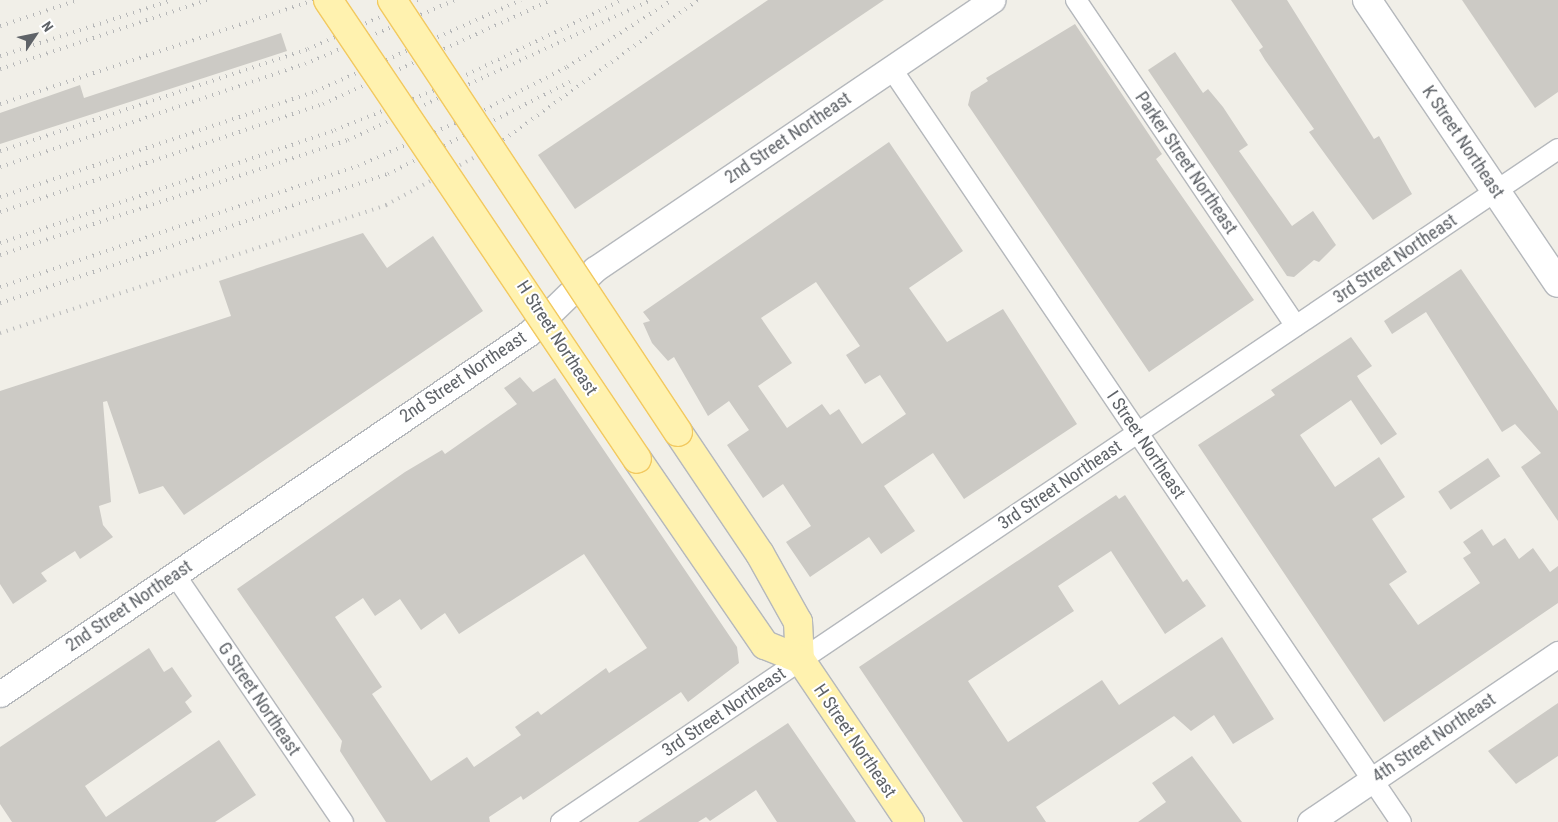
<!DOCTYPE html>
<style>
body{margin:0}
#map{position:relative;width:1558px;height:822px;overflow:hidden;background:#f1efe8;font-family:"Roboto Condensed",sans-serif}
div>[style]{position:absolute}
.building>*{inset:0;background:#cccac5;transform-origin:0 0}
.roads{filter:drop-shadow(1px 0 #b5b8bc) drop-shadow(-1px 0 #b5b8bc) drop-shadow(0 1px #b5b8bc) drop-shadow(0 -1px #b5b8bc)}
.minor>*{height:20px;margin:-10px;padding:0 10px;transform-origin:10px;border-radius:10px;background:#fff}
.tertiary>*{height:25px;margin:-12.5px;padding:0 12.5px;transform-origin:12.5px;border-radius:12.5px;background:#fff}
.secondary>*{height:28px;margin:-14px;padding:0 14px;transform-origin:14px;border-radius:14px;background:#fff}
.primary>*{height:28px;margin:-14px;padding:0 14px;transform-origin:14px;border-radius:14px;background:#fff2af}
.rail>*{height:4px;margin-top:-2px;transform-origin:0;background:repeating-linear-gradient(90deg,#b6b7b8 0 1px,transparent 0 7px)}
.bridges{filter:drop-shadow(1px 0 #f2c960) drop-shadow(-1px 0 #f2c960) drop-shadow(0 1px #f2c960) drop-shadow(0 -1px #f2c960)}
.primary-bridge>*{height:28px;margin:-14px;padding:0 14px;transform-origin:14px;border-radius:14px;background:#fff2af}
span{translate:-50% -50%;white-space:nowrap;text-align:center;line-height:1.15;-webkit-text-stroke:4px #fff;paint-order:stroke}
.street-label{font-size:18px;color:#5f6368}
.north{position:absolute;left:10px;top:10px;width:50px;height:50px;-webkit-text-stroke:4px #fff;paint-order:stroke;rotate:56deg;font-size:14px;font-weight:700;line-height:20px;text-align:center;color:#5f6368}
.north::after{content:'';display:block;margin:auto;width:18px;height:22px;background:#5f6368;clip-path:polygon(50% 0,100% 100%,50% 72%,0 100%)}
</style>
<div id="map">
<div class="building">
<i style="clip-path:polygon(768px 0,884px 0,575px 209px,538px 155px)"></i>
<i style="clip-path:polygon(1231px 0,1287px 0,1374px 139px,1379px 136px,1412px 194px,1373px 220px,1309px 132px,1314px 129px,1265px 60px,1259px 50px,1263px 47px)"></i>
<i style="clip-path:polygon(1462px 0,1558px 0,1558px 92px,1535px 108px)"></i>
<i style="clip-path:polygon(1075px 24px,1162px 154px,1156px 159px,1254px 300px,1149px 372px,968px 105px,971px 92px,988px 81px,986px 78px)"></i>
<i style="clip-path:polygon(281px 33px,287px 51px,0 144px,0 113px,80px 85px,84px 98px)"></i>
<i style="clip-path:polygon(1175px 52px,1203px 93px,1208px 89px,1223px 107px,1248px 145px,1239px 151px,1292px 226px,1313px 211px,1336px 245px,1319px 262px,1314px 260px,1294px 277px,1287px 276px,1148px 70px)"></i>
<i style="clip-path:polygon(evenodd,889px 142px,963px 251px,909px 288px,947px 342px,1003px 309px,1077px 424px,964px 499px,933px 453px,884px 486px,915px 531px,881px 554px,869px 537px,810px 577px,786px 542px,811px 526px,783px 484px,763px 498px,727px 445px,749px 430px,729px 401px,708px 416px,674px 357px,668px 361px,652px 343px,643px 323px,650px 321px,643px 312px,889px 142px,816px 282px,860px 346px,846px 355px,865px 384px,880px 375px,906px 414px,862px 444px,839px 409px,830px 415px,822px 404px,787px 428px,758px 386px,792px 363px,761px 318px,816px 282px)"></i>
<i style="clip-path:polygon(363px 233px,387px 268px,433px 236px,483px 311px,184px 515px,163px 486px,139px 494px,107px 401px,103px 402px,111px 502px,99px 506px,103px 525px,113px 537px,80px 559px,75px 551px,41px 573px,47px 581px,13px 604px,0 584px,0 391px,231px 316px,219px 281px)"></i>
<i style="clip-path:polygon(1461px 269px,1558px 411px,1558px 521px,1521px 467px,1541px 453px,1515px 424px,1502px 432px,1426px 312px,1392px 334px,1384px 321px)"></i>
<i style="clip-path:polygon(1351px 337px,1372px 366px,1357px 376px,1360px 381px,1397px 434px,1381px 445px,1351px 400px,1300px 435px,1335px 487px,1379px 457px,1405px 497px,1372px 519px,1407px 572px,1389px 584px,1418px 625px,1480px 583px,1463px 558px,1471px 553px,1463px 542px,1482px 529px,1493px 546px,1505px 538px,1519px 559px,1533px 548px,1550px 572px,1558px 566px,1558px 603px,1384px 722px,1198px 445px,1275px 395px,1271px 390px)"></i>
<i style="clip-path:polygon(evenodd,520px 377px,533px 392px,555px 378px,737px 647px,739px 663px,688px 702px,681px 692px,523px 800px,521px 796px,489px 817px,490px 822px,386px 822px,340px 751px,342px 741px,237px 589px,405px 472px,442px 450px,445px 454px,517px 404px,504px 388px,520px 377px,584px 554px,647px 648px,609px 673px,606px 668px,541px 715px,538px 711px,515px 727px,521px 735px,474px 767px,467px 757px,431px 781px,372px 694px,382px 687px,335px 617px,363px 598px,375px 616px,400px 599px,421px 630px,445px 613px,459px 634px,584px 554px)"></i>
<i style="left:1488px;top:458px;width:22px;height:60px;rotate:56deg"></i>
<i style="clip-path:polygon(1116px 495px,1119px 499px,1125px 495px,1183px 582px,1187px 579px,1206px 606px,1165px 634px,1111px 551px,1058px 586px,1074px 611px,968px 681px,1008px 742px,1102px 680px,1119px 705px,1222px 637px,1274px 719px,1233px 744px,1214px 715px,1191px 731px,1174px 716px,1036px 807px,1046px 822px,963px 822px,859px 667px)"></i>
<i style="clip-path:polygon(149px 648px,164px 672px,172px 667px,192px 696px,185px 702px,192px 712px,85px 786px,106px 817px,219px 740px,256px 795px,215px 822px,12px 822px,0 804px,0 747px)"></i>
<i style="clip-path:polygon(1558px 703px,1558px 756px,1516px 784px,1488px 751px)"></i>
<i style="clip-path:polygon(788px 723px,856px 822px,777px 822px,756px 790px,710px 821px,706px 817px,698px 822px,638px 822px)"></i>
<i style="clip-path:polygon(1192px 756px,1242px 822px,1138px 822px,1166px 802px,1152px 783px)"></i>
</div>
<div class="roads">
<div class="minor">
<i style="left:1076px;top:0;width:393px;rotate:56deg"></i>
<i style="left:891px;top:68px;width:910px;rotate:55.93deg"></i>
<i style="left:175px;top:575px;width:299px;rotate:55.8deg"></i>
<i style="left:561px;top:822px;width:1203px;rotate:-34.02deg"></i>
</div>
<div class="tertiary">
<i style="left:0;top:694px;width:640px;rotate:-34.31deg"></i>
<i style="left:529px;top:333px;width:92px;rotate:-44.1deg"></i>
<i style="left:595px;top:269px;width:480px;rotate:-34.1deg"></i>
<i style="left:1310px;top:822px;width:300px;rotate:-34.1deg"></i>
</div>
<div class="secondary">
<i style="left:1367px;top:0;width:341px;rotate:56deg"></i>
</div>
<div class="primary">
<i style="left:678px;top:432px;width:147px;rotate:56.1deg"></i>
<i style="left:760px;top:554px;width:78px;rotate:60.8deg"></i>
<i style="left:798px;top:622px;width:37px;rotate:87deg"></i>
<i style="left:637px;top:459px;width:226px;rotate:55.5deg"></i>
<i style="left:765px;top:645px;width:38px;rotate:22deg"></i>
<i style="left:800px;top:659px;width:197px;rotate:56deg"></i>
</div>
</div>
<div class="rail">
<i style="left:0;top:26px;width:82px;rotate:-18.4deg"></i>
<i style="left:0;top:56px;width:181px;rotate:-18deg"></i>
<i style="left:0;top:69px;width:218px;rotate:-18.4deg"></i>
<i style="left:0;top:104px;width:331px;rotate:-18.3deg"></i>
<i style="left:0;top:151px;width:324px;rotate:-18.3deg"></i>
<i style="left:308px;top:49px;width:120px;rotate:-24deg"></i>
<i style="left:0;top:167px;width:322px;rotate:-18.7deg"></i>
<i style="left:305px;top:64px;width:163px;rotate:-23.1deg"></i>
<i style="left:0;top:197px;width:333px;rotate:-18.5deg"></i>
<i style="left:316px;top:91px;width:224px;rotate:-23.9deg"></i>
<i style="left:0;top:212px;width:341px;rotate:-18.5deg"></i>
<i style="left:323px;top:104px;width:251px;rotate:-24.5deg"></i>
<i style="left:0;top:243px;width:354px;rotate:-18.6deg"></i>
<i style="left:335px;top:130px;width:108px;rotate:-21.8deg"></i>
<i style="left:435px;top:90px;width:208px;rotate:-25.7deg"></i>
<i style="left:0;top:255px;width:367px;rotate:-18.3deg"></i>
<i style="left:348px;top:140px;width:334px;rotate:-24.8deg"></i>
<i style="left:0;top:287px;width:378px;rotate:-18.7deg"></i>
<i style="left:358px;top:166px;width:131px;rotate:-23.8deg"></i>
<i style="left:478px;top:113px;width:100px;rotate:-27.3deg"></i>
<i style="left:567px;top:67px;width:125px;rotate:-32.5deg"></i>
<i style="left:0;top:303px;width:409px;rotate:-18.4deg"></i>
<i style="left:388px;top:174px;width:205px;rotate:-26.9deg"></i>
<i style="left:0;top:333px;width:407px;rotate:-18.3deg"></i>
<i style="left:386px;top:205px;width:120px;rotate:-28.3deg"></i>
<i style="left:492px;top:148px;width:254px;rotate:-35.7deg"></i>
</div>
<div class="bridges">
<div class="primary-bridge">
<i style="left:328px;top:0;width:553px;rotate:56.05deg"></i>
<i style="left:392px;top:0;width:518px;rotate:56.49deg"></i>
</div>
</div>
<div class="street-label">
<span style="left:788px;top:138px;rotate:-34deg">2nd Street Northeast</span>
<span style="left:1463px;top:142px;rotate:56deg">K Street Northeast</span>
<span style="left:1186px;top:163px;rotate:56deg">Parker Street Northeast</span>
<span style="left:1395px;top:259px;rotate:-34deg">3rd Street Northeast</span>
<span style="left:557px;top:338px;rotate:57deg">H Street Northeast</span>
<span style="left:463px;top:377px;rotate:-34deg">2nd Street Northeast</span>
<span style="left:1146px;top:445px;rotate:56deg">I Street Northeast</span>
<span style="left:1060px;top:485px;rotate:-34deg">3rd Street Northeast</span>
<span style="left:129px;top:606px;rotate:-34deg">2nd Street Northeast</span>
<span style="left:259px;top:699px;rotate:56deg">G Street Northeast</span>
<span style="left:724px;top:712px;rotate:-34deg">3rd Street Northeast</span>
<span style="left:1434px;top:738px;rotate:-34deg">4th Street Northeast</span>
<span style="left:855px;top:741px;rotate:56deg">H Street Northeast</span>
</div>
<div class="north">N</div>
</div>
